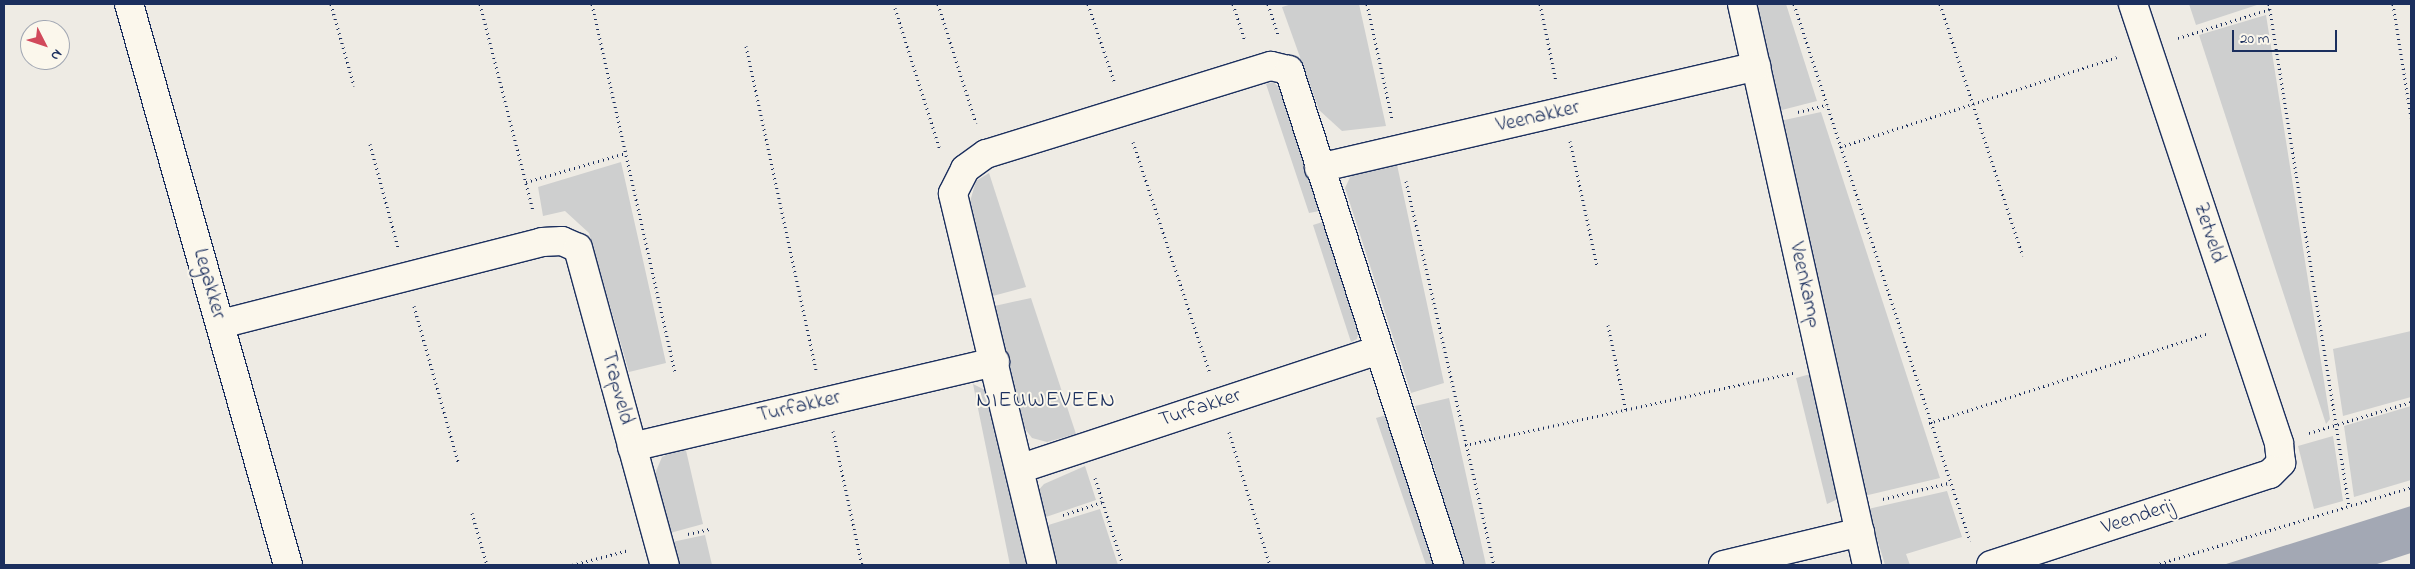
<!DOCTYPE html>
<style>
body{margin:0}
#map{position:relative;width:2415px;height:569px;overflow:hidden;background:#eeebe4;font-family:"Indie Flower",sans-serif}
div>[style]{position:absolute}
.green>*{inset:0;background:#cecfcf}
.water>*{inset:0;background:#a3a8b4}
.path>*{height:3px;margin-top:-1.5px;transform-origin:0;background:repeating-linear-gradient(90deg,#1b2f5e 0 1px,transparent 0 5px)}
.roads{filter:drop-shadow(1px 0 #1b2f5e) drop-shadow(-1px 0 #1b2f5e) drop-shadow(0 1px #1b2f5e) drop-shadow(0 -1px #1b2f5e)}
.minor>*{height:28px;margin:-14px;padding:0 14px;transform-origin:14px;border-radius:14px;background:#fbf7ec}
span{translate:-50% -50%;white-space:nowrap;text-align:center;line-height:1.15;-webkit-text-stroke:4px #fbf7ec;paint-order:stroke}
.street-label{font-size:21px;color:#1b2f5e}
.neighbourhood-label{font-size:22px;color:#1b2f5e;letter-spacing:1px}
.frame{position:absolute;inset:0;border:5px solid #1b2f5e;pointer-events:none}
.north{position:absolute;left:20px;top:20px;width:50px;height:50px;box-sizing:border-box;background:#fbf7ec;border:1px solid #a1a7b3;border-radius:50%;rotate:131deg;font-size:14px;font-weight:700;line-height:20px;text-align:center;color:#1b2f5e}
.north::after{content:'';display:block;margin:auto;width:18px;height:22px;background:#d1495b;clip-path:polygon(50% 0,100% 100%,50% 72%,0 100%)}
.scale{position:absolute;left:2232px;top:30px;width:105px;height:22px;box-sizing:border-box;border:2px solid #1b2f5e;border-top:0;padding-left:6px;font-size:15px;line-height:18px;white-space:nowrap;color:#1b2f5e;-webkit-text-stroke:4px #fbf7ec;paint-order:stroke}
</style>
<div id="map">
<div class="green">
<i style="clip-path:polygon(1292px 4px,1359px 4px,1386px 126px,1342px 131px,1319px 110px,1282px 7px)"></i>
<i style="clip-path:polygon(1753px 4px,1786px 4px,1817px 101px,1778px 111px)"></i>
<i style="clip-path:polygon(2189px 4px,2260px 4px,2196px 25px)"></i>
<i style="clip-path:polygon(2266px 15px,2330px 419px,2326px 424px,2199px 35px)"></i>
<i style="clip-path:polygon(1273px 82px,1289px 95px,1325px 210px,1309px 213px,1266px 84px)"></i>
<i style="clip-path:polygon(1821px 112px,1940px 478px,1864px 496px,1780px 121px)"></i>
<i style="clip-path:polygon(1396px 160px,1444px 383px,1411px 393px,1345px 188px,1353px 171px)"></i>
<i style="clip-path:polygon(621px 162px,666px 363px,629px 372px,589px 233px,565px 211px,543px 216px,538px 187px)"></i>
<i style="clip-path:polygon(989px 173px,1026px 287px,989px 297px,969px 205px,976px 181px)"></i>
<i style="clip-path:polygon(1329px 220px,1361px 320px,1357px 339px,1351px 342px,1313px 225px)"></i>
<i style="clip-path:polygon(1031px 298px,1076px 434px,1047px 442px,1032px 438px,1019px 421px,990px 307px)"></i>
<i style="clip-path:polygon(2411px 331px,2411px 397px,2343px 416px,2333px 349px)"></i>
<i style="clip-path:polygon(1814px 373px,1838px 499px,1827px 504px,1796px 378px)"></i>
<i style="clip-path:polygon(973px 384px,985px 390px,997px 409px,1030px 565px,1010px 565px)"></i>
<i style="clip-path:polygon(1449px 398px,1486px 565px,1464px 565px,1415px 406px)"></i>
<i style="clip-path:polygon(2411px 406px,2411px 480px,2354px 497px,2344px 426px)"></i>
<i style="clip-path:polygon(1393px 413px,1441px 565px,1426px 565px,1376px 418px)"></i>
<i style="clip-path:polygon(2333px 436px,2343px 501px,2314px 509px,2298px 446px)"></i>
<i style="clip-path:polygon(685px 446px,703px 524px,670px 533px,654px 476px,662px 457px)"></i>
<i style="clip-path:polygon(1085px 466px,1096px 500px,1040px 519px,1036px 493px,1044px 484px)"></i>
<i style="clip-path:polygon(1947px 491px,1962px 537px,1906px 554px,1910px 565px,1885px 565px,1868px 509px)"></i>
<i style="clip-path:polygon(1100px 509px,1118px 565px,1051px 565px,1042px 527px)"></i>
<i style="clip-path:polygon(705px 535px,712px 565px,681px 565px,672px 542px)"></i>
</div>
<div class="water">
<i style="clip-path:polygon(2411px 506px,2411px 553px,2374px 565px,2223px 565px)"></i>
</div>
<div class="path">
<i style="left:331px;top:4px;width:85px;rotate:74.3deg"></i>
<i style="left:480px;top:4px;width:214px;rotate:75.6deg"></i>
<i style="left:592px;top:4px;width:376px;rotate:77.3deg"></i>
<i style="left:938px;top:4px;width:125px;rotate:72.3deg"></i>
<i style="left:1088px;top:4px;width:81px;rotate:71.3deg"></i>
<i style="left:1233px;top:4px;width:39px;rotate:72deg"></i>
<i style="left:1268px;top:4px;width:32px;rotate:72deg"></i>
<i style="left:1367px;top:4px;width:118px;rotate:77.7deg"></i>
<i style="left:1540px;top:4px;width:79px;rotate:78.3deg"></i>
<i style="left:1794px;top:4px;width:565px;rotate:71.85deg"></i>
<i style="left:1940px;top:4px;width:265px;rotate:71.8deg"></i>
<i style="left:2269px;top:4px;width:508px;rotate:80.95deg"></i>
<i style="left:2393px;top:4px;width:115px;rotate:81deg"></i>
<i style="left:895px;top:8px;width:149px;rotate:72.4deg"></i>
<i style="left:2178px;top:38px;width:96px;rotate:-17.5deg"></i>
<i style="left:746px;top:46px;width:331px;rotate:77.8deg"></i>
<i style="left:1798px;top:112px;width:30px;rotate:-14deg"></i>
<i style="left:1570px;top:141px;width:128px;rotate:77.8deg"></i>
<i style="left:1133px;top:142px;width:244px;rotate:71.6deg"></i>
<i style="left:370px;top:144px;width:107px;rotate:74.8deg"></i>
<i style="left:1840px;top:147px;width:291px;rotate:-18deg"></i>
<i style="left:1406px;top:181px;width:394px;rotate:77.1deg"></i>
<i style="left:526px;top:182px;width:104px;rotate:-16.2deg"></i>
<i style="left:414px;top:306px;width:162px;rotate:74.2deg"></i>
<i style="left:1608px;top:325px;width:88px;rotate:78.2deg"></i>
<i style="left:1929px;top:423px;width:294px;rotate:-17.8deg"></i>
<i style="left:833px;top:431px;width:137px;rotate:77.8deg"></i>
<i style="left:1229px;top:432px;width:139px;rotate:72.9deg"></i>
<i style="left:2309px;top:433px;width:107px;rotate:-16.9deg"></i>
<i style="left:1465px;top:445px;width:336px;rotate:-12.4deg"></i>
<i style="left:1095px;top:478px;width:91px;rotate:72.2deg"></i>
<i style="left:1883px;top:499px;width:67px;rotate:-13.8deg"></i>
<i style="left:472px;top:513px;width:54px;rotate:73.9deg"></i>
<i style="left:1063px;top:515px;width:41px;rotate:-18.4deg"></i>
<i style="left:688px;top:534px;width:22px;rotate:-13deg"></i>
<i style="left:572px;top:565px;width:59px;rotate:-14.7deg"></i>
<i style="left:2155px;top:565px;width:268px;rotate:-16.9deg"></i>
</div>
<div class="roads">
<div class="minor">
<i style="left:129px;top:4px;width:583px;rotate:74.18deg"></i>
<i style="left:1742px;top:4px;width:575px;rotate:77.44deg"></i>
<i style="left:1319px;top:168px;width:449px;rotate:-13.1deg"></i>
<i style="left:221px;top:324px;width:331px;rotate:-14.3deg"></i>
<i style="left:542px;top:242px;width:20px;rotate:-3deg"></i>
<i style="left:562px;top:241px;width:17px;rotate:24deg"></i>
<i style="left:578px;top:248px;width:329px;rotate:74.7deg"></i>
<i style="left:632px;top:447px;width:373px;rotate:-13.2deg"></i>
<i style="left:1022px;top:468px;width:376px;rotate:-18.3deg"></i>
<i style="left:1042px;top:565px;width:382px;rotate:-103.5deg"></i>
<i style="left:953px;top:193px;width:27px;rotate:-63deg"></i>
<i style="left:965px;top:169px;width:26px;rotate:-36deg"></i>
<i style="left:986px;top:154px;width:298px;rotate:-17.2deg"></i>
<i style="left:1271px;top:66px;width:18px;rotate:13deg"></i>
<i style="left:1289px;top:70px;width:520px;rotate:72.09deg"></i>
<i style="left:1723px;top:565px;width:141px;rotate:-13.5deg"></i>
<i style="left:1991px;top:565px;width:293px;rotate:-18.1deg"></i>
<i style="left:2270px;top:474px;width:16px;rotate:-45deg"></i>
<i style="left:2281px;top:463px;width:20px;rotate:-96deg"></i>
<i style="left:2279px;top:443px;width:463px;rotate:-108.4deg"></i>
</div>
</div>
<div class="street-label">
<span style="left:1538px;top:117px;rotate:-13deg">Veenakker</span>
<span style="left:2209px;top:233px;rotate:72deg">Zetveld</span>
<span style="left:209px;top:284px;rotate:74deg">Legakker</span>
<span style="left:1805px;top:285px;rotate:77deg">Veenkamp</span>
<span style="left:617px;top:388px;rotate:75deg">Trapveld</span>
<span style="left:799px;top:407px;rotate:-13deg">Turfakker</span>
<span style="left:1200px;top:408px;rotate:-18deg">Turfakker</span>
<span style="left:2138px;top:517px;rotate:-18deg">Veenderij</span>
</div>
<div class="neighbourhood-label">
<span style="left:1046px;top:402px">NIEUWEVEEN</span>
</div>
<div class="frame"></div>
<div class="north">N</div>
<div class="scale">20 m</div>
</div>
